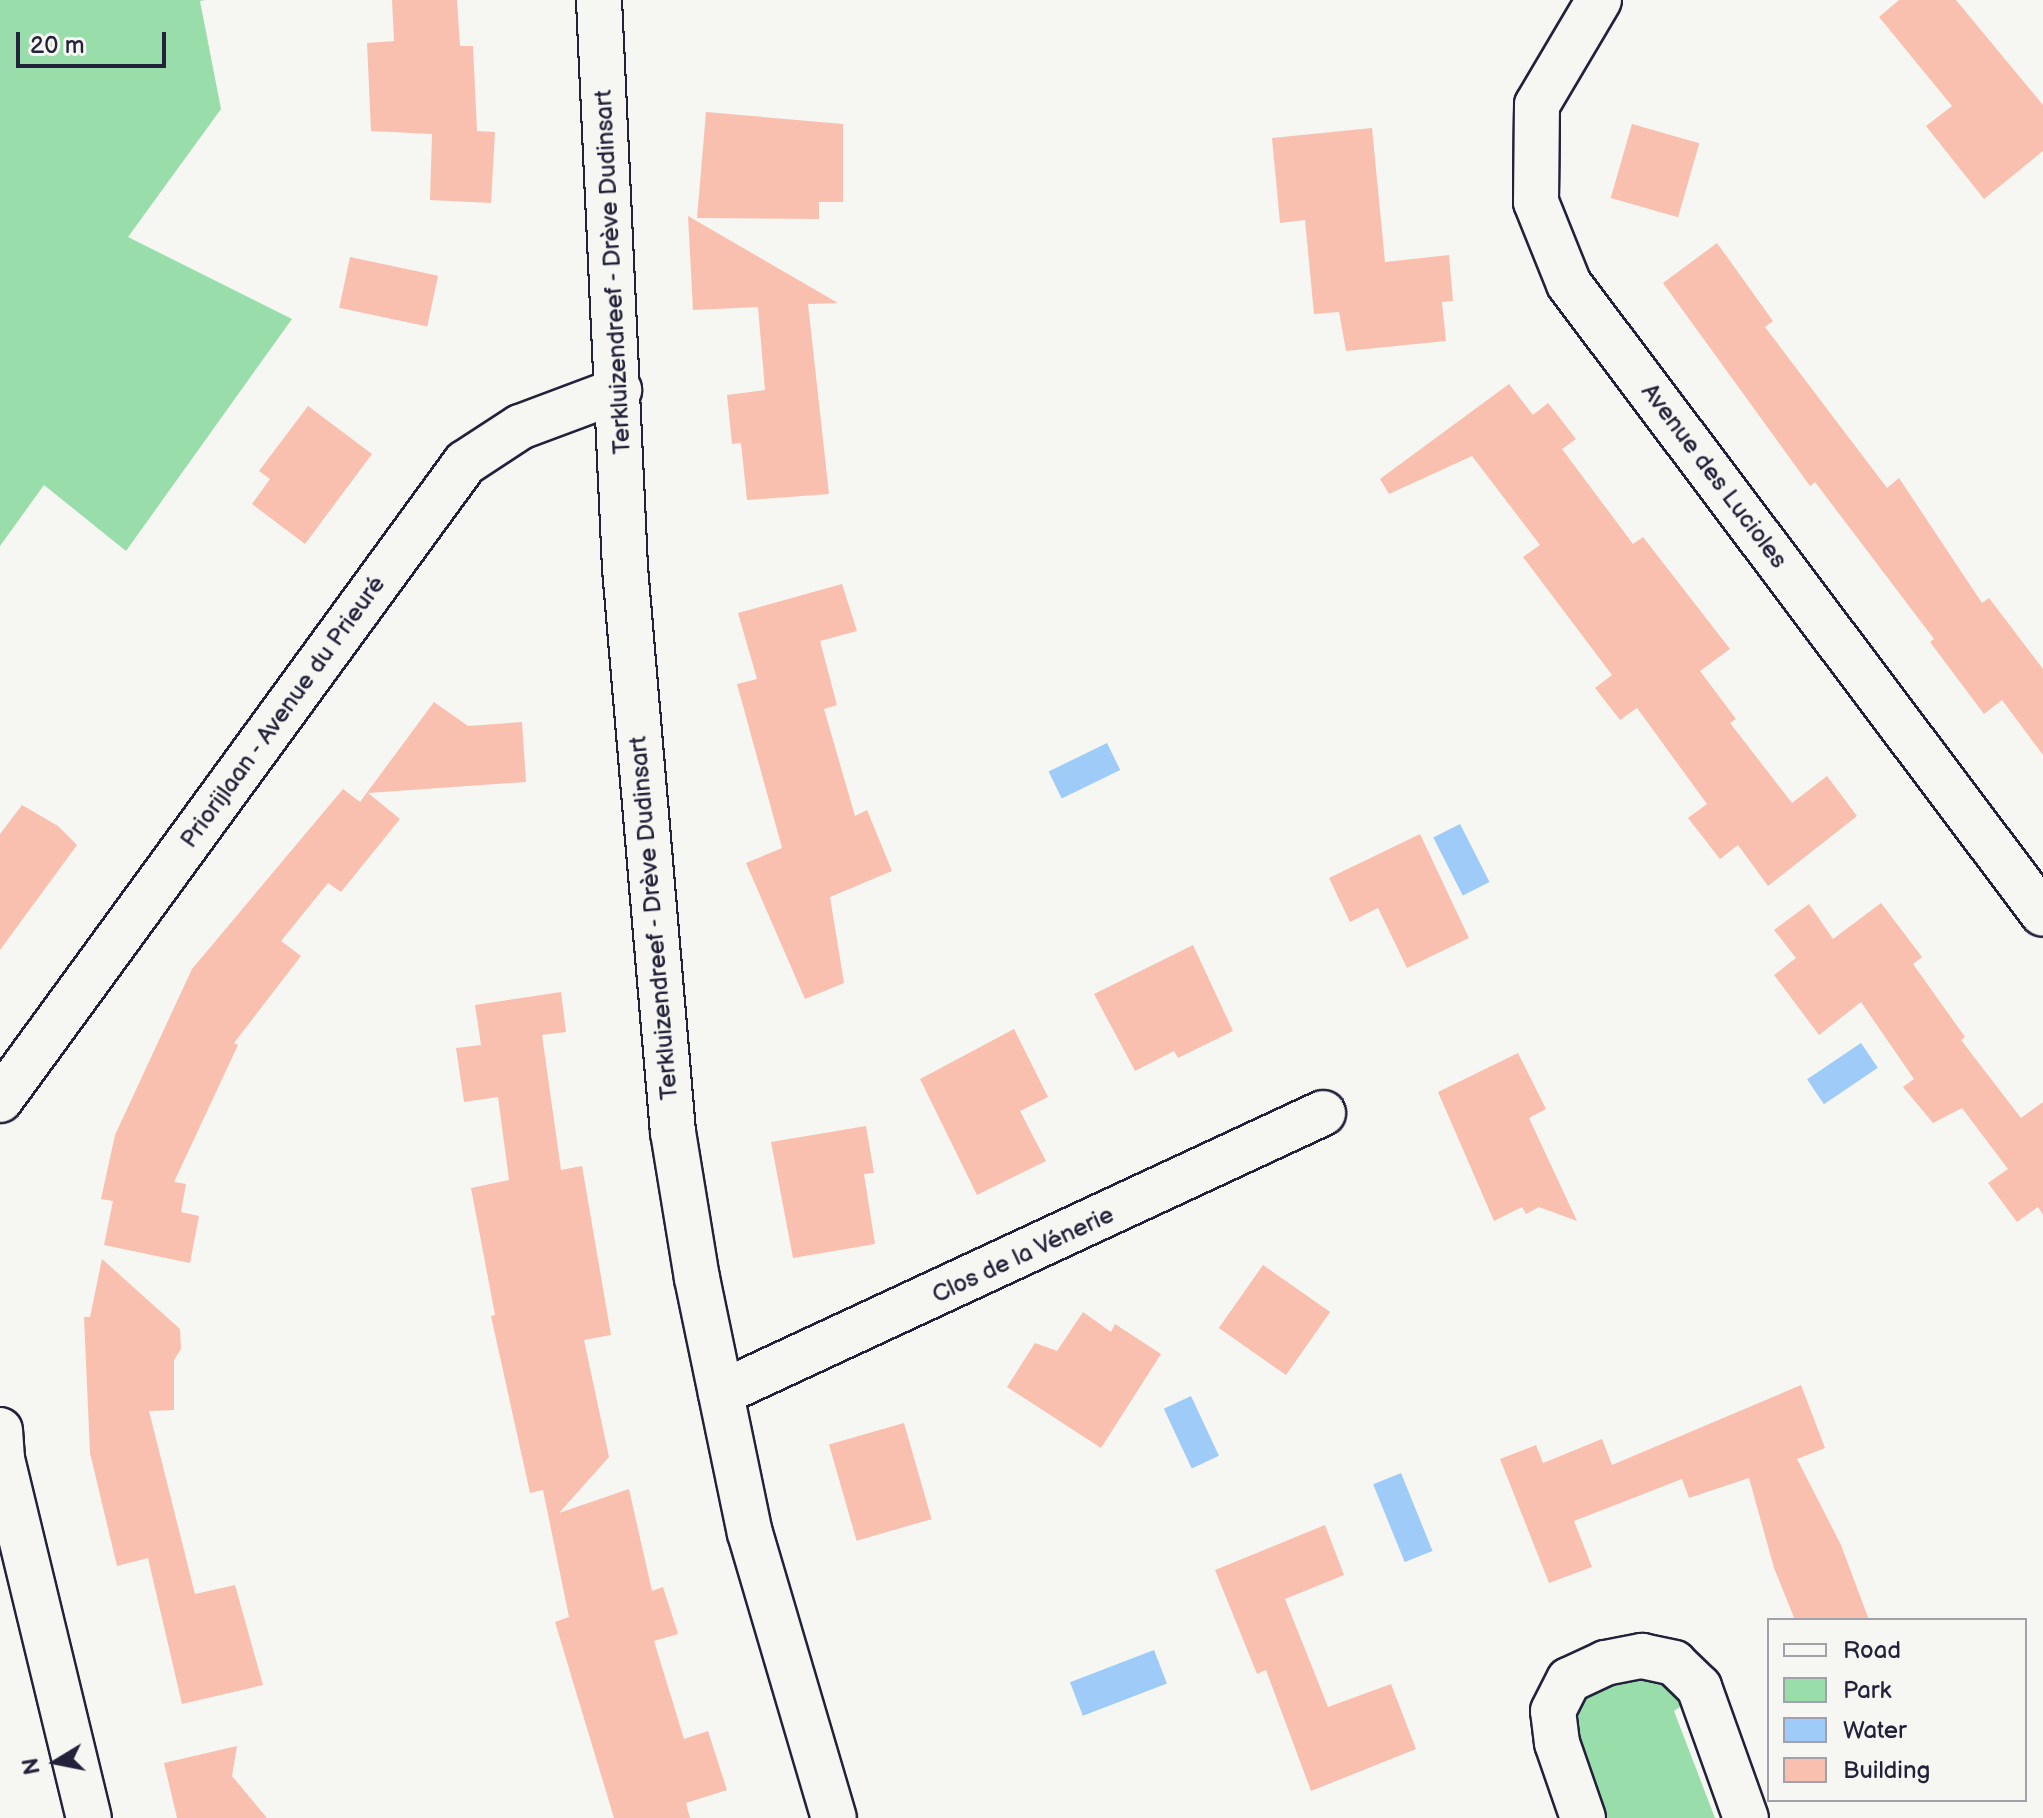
<!DOCTYPE html>
<meta charset="utf-8">
<style>
body{margin:0}
#map{position:relative;width:2043px;height:1818px;overflow:hidden;background:#f6f6f2;font-family:"Balsamiq Sans",sans-serif}
div>[style]{position:absolute}
.green>*{inset:0;background:#99deaa}
.water>*{inset:0;background:#9ecbf8;transform-origin:0 0}
.building>*{inset:0;background:#f9c0af;transform-origin:0 0}
.roads{filter:drop-shadow(2px 0 #22223b) drop-shadow(-2px 0 #22223b) drop-shadow(0 2px #22223b) drop-shadow(0 -2px #22223b)}
.street>*{height:44px;margin:-22px;padding:0 22px;transform-origin:22px;border-radius:22px;background:#f6f6f2}
span{translate:-50% -50%;white-space:nowrap;text-align:center;line-height:1.15;-webkit-text-stroke:8px #f6f6f2;paint-order:stroke}
.street-label{font-size:24px;color:#22223b}
.legend{position:absolute;left:1767px;top:1618px;width:260px;height:184px;box-sizing:border-box;background:#f6f6f2;border:2px solid #a1a1a9;margin:0;padding:10px 14px;list-style:none;font-size:24px;color:#22223b}
.legend li{display:flex;align-items:center;gap:16px;height:40px}
.legend b{width:40px;border:2px solid #a1a1a9}
.north{position:absolute;left:16px;top:1722px;width:80px;height:80px;-webkit-text-stroke:6px #f6f6f2;paint-order:stroke;rotate:260deg;font-size:22px;font-weight:700;line-height:32px;text-align:center;color:#22223b}
.north::after{content:'';display:block;margin:auto;width:28px;height:36px;background:#22223b;clip-path:polygon(50% 0,100% 100%,50% 72%,0 100%)}
.scale{position:absolute;left:16px;top:32px;width:150px;height:36px;box-sizing:border-box;border:4px solid #22223b;border-top:0;padding-left:10px;font-size:24px;line-height:28px;white-space:nowrap;color:#22223b;-webkit-text-stroke:6px #f6f6f2;paint-order:stroke}
</style>
<div id="map">
<div class="green">
<i style="clip-path:polygon(0 0,206px 0,200px 1px,221px 109px,128px 237px,292px 319px,126px 551px,44px 485px,0 546px)"></i>
<i style="clip-path:polygon(1664px 1674px,1689px 1701px,1674px 1711px,1715px 1818px,1598px 1818px,1570px 1722px,1583px 1693px,1608px 1678px)"></i>
</div>
<div class="water">
<i style="left:1107px;top:743px;width:30px;height:65px;rotate:64deg"></i>
<i style="left:1460px;top:824px;width:65px;height:30px;rotate:63deg"></i>
<i style="left:1861px;top:1043px;width:30px;height:65px;rotate:56deg"></i>
<i style="left:1191px;top:1396px;width:66px;height:30px;rotate:65deg"></i>
<i style="left:1401px;top:1473px;width:84px;height:30px;rotate:68deg"></i>
<i style="left:1154px;top:1650px;width:36px;height:90px;rotate:69deg"></i>
</div>
<div class="building">
<i style="clip-path:polygon(392px 0,457px 0,460px 46px,473px 46px,477px 131px,495px 132px,491px 203px,430px 200px,432px 134px,371px 131px,367px 43px,394px 41px)"></i>
<i style="clip-path:polygon(1899px 0,1956px 0,2043px 105px,2043px 151px,1984px 199px,1926px 126px,1952px 106px,1879px 17px)"></i>
<i style="clip-path:polygon(706px 112px,843px 124px,843px 202px,819px 202px,819px 219px,697px 218px)"></i>
<i style="left:1632px;top:124px;width:70px;height:77px;rotate:16deg"></i>
<i style="clip-path:polygon(1372px 128px,1385px 262px,1449px 255px,1453px 301px,1442px 302px,1446px 341px,1346px 351px,1339px 312px,1314px 314px,1305px 220px,1280px 223px,1272px 138px)"></i>
<i style="clip-path:polygon(688px 216px,838px 303px,808px 304px,829px 494px,747px 500px,741px 443px,732px 444px,727px 395px,765px 390px,758px 307px,693px 310px)"></i>
<i style="clip-path:polygon(1717px 243px,1773px 321px,1765px 327px,1887px 488px,1899px 478px,1982px 603px,1989px 598px,2043px 669px,2043px 755px,2002px 700px,1984px 714px,1930px 642px,1934px 639px,1815px 482px,1810px 486px,1663px 283px)"></i>
<i style="left:350px;top:257px;width:90px;height:52px;rotate:12deg"></i>
<i style="clip-path:polygon(1509px 384px,1533px 415px,1548px 403px,1576px 439px,1562px 449px,1633px 544px,1643px 537px,1730px 649px,1700px 671px,1736px 719px,1730px 723px,1792px 803px,1827px 776px,1857px 816px,1768px 886px,1738px 845px,1720px 859px,1688px 818px,1707px 804px,1637px 708px,1620px 720px,1595px 688px,1612px 675px,1523px 557px,1540px 545px,1472px 456px,1389px 494px,1380px 479px)"></i>
<i style="clip-path:polygon(308px 406px,372px 454px,305px 544px,252px 504px,270px 479px,259px 471px)"></i>
<i style="clip-path:polygon(842px 584px,857px 631px,820px 641px,837px 705px,824px 709px,855px 816px,867px 810px,892px 871px,830px 897px,844px 983px,805px 999px,746px 863px,782px 848px,737px 684px,757px 679px,738px 613px)"></i>
<i style="clip-path:polygon(434px 702px,468px 726px,522px 722px,526px 782px,368px 793px,400px 819px,341px 892px,328px 883px,281px 941px,301px 956px,234px 1043px,238px 1045px,174px 1182px,186px 1184px,181px 1212px,199px 1216px,190px 1263px,104px 1245px,113px 1201px,101px 1199px,115px 1135px,192px 969px,343px 789px,360px 802px)"></i>
<i style="clip-path:polygon(22px 805px,58px 826px,77px 845px,0 950px,0 834px)"></i>
<i style="clip-path:polygon(1420px 834px,1469px 938px,1407px 968px,1378px 908px,1350px 922px,1329px 878px)"></i>
<i style="clip-path:polygon(1881px 903px,1922px 957px,1913px 964px,1965px 1037px,1961px 1040px,2021px 1118px,2043px 1102px,2043px 1215px,2038px 1207px,2017px 1222px,1988px 1183px,2008px 1169px,1962px 1108px,1933px 1123px,1903px 1087px,1914px 1079px,1861px 1002px,1819px 1035px,1774px 975px,1796px 958px,1774px 930px,1809px 904px,1833px 939px)"></i>
<i style="clip-path:polygon(1193px 945px,1233px 1031px,1178px 1058px,1174px 1051px,1135px 1071px,1094px 994px)"></i>
<i style="clip-path:polygon(561px 992px,566px 1032px,542px 1035px,561px 1170px,582px 1166px,611px 1335px,584px 1340px,609px 1457px,559px 1513px,629px 1489px,652px 1591px,663px 1587px,678px 1634px,654px 1641px,684px 1739px,708px 1731px,727px 1790px,686px 1803px,690px 1818px,614px 1818px,555px 1622px,569px 1617px,543px 1490px,530px 1493px,491px 1316px,495px 1315px,471px 1188px,509px 1180px,498px 1097px,464px 1102px,456px 1048px,481px 1045px,475px 1005px)"></i>
<i style="clip-path:polygon(1014px 1029px,1048px 1097px,1020px 1111px,1046px 1161px,977px 1195px,920px 1079px)"></i>
<i style="clip-path:polygon(1518px 1053px,1546px 1109px,1529px 1118px,1577px 1221px,1539px 1207px,1526px 1214px,1522px 1207px,1494px 1221px,1438px 1092px)"></i>
<i style="clip-path:polygon(866px 1126px,874px 1173px,864px 1174px,875px 1244px,793px 1258px,771px 1142px)"></i>
<i style="clip-path:polygon(102px 1259px,180px 1329px,181px 1349px,174px 1360px,174px 1410px,149px 1411px,195px 1594px,235px 1585px,263px 1685px,182px 1704px,148px 1558px,117px 1566px,90px 1453px,84px 1317px,90px 1317px)"></i>
<i style="left:1263px;top:1265px;width:82px;height:77px;rotate:35deg"></i>
<i style="clip-path:polygon(1083px 1312px,1111px 1332px,1115px 1324px,1161px 1354px,1101px 1448px,1007px 1387px,1035px 1343px,1057px 1351px)"></i>
<i style="clip-path:polygon(1801px 1385px,1825px 1448px,1797px 1459px,1841px 1545px,1869px 1620px,1795px 1620px,1774px 1568px,1749px 1478px,1689px 1498px,1682px 1479px,1574px 1521px,1592px 1567px,1549px 1583px,1500px 1459px,1536px 1445px,1543px 1463px,1602px 1439px,1612px 1465px)"></i>
<i style="left:904px;top:1423px;width:100px;height:78px;rotate:74deg"></i>
<i style="clip-path:polygon(1325px 1525px,1344px 1575px,1285px 1599px,1328px 1707px,1391px 1684px,1416px 1749px,1311px 1791px,1266px 1670px,1257px 1674px,1215px 1570px)"></i>
<i style="clip-path:polygon(237px 1746px,232px 1776px,267px 1818px,177px 1818px,164px 1763px)"></i>
</div>
<div class="roads">
<div class="street">
<i style="left:599px;top:0;width:569px;rotate:87.38deg"></i>
<i style="left:625px;top:568px;width:566px;rotate:85.14deg"></i>
<i style="left:673px;top:1132px;width:148px;rotate:80.7deg"></i>
<i style="left:697px;top:1278px;width:260px;rotate:78.3deg"></i>
<i style="left:750px;top:1533px;width:297px;rotate:73.6deg"></i>
<i style="left:1599px;top:0;width:122px;rotate:120.6deg"></i>
<i style="left:1537px;top:105px;width:97px;rotate:90.6deg"></i>
<i style="left:1536px;top:202px;width:88px;rotate:68.1deg"></i>
<i style="left:1569px;top:284px;width:788px;rotate:53.04deg"></i>
<i style="left:0;top:1100px;width:789px;rotate:-53.87deg"></i>
<i style="left:465px;top:463px;width:66px;rotate:-33.2deg"></i>
<i style="left:520px;top:427px;width:106px;rotate:-20.5deg"></i>
<i style="left:721px;top:1393px;width:664px;rotate:-24.94deg"></i>
<i style="left:0;top:1430px;width:29px;rotate:86deg"></i>
<i style="left:2px;top:1459px;width:369px;rotate:76.4deg"></i>
<i style="left:1583px;top:1818px;width:79px;rotate:-109.1deg"></i>
<i style="left:1557px;top:1743px;width:32px;rotate:-97deg"></i>
<i style="left:1553px;top:1711px;width:35px;rotate:-63deg"></i>
<i style="left:1569px;top:1680px;width:40px;rotate:-25deg"></i>
<i style="left:1605px;top:1663px;width:38px;rotate:-11deg"></i>
<i style="left:1642px;top:1656px;width:33px;rotate:12deg"></i>
<i style="left:1674px;top:1663px;width:35px;rotate:44deg"></i>
<i style="left:1699px;top:1687px;width:139px;rotate:70.3deg"></i>
</div>
</div>
<div class="street-label">
<span style="left:613px;top:272px;rotate:-93deg">Terkluizendreef - Drève Dudinsart</span>
<span style="left:1714px;top:476px;rotate:53deg">Avenue des Lucioles</span>
<span style="left:283px;top:712px;rotate:-54deg">Priorijlaan - Avenue du Prieuré</span>
<span style="left:654px;top:918px;rotate:-95deg">Terkluizendreef - Drève Dudinsart</span>
<span style="left:1023px;top:1255px;rotate:-25deg">Clos de la Vénerie</span>
</div>
<ul class="legend">
<li><b style="height:10px;background:#f6f6f2"></b>Road</li>
<li><b style="height:22px;background:#99deaa"></b>Park</li>
<li><b style="height:22px;background:#9ecbf8"></b>Water</li>
<li><b style="height:22px;background:#f9c0af"></b>Building</li>
</ul>
<div class="north">N</div>
<div class="scale">20 m</div>
</div>
